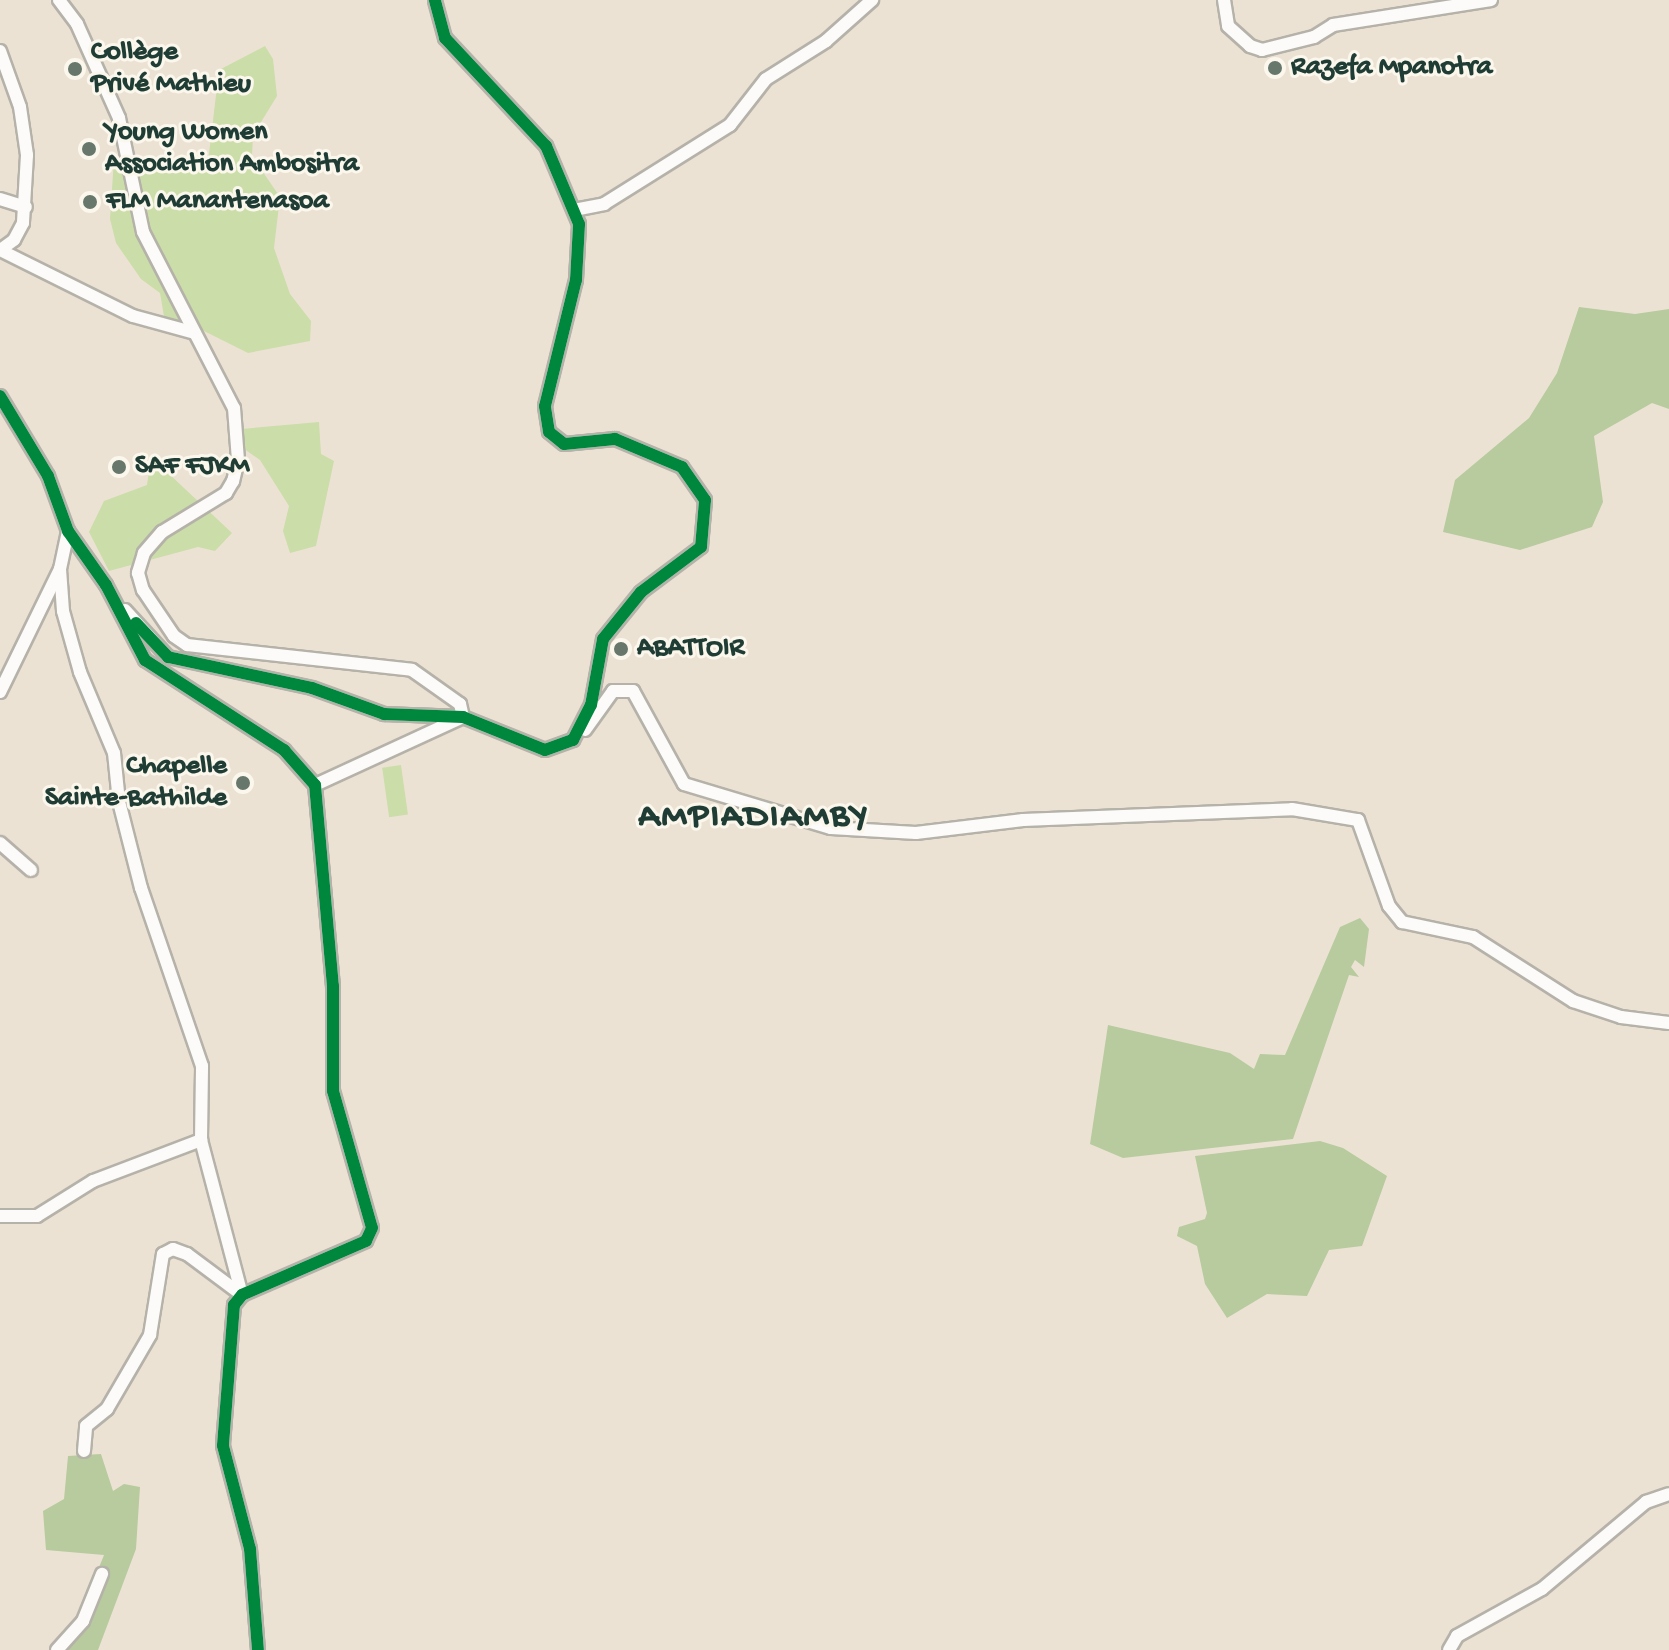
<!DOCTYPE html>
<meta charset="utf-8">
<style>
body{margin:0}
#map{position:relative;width:1669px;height:1650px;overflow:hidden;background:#ece2d4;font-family:"Gochi Hand",sans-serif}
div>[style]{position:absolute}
.green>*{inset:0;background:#cbdda8;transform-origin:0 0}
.forest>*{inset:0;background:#b7cb9e}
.roads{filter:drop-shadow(2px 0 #b5b2a9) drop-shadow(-2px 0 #b5b2a9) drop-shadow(0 2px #b5b2a9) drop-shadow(0 -2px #b5b2a9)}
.minor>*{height:12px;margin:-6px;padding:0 6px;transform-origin:6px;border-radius:6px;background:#fcfbf9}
.cycleway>*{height:12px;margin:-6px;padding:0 6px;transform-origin:6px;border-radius:6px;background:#00873e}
.dots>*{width:22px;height:22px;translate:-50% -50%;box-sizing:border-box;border:4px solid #fbf7ec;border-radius:50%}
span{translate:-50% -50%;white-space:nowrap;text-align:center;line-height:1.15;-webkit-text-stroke:6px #fbf7ec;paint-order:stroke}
.poi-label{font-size:28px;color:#1f3d34;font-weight:700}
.left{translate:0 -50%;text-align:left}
.right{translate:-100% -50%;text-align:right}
.district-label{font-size:36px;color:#1f3d34;font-weight:700;letter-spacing:2px}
</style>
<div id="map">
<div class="green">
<i style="clip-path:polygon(265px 46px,273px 59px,277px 96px,253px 135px,252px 156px,280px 197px,274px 248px,290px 294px,311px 321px,310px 341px,248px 353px,182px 320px,165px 322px,160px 293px,141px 279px,116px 243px,110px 219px,114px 159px,208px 162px,219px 70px)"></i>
<i style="clip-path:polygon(319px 422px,321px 454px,334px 461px,316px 546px,290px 553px,283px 531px,289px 506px,260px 460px,240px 446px,241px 429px)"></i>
<i style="clip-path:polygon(151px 457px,232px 533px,215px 551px,198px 547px,109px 571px,89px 532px,104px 501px,147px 485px)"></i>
<i style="left:401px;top:765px;width:50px;height:19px;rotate:82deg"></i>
</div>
<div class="forest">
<i style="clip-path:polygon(1579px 307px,1635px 314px,1669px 309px,1669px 409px,1652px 403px,1594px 436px,1603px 502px,1592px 527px,1520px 550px,1443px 532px,1455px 480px,1529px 418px,1557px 373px)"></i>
<i style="clip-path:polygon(1360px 918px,1369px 929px,1364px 967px,1355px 960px,1351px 967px,1359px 977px,1349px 975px,1293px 1139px,1123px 1158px,1090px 1144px,1108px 1025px,1230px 1053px,1254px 1069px,1260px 1054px,1285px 1055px,1340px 927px)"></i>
<i style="clip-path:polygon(1320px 1141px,1343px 1148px,1387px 1176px,1362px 1246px,1329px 1250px,1307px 1296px,1267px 1294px,1227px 1318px,1205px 1284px,1197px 1246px,1177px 1236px,1179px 1227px,1205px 1219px,1207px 1213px,1195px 1156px)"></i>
<i style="clip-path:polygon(101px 1454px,113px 1491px,124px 1484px,140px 1487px,136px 1549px,98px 1650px,49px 1650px,79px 1617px,104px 1555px,46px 1550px,43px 1511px,64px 1499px,68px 1456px)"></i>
</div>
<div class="roads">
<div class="minor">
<i style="left:59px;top:0;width:30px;rotate:53deg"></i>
<i style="left:77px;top:24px;width:103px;rotate:65.9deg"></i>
<i style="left:119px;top:118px;width:116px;rotate:78.1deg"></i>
<i style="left:143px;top:232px;width:198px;rotate:62.7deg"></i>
<i style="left:234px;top:408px;width:52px;rotate:85.6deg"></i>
<i style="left:238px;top:460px;width:22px;rotate:103deg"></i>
<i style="left:233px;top:481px;width:14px;rotate:120deg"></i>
<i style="left:226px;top:493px;width:75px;rotate:148.6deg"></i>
<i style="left:162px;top:532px;width:28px;rotate:131deg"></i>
<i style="left:144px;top:553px;width:21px;rotate:107deg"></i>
<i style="left:138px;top:573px;width:18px;rotate:74deg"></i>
<i style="left:143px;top:590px;width:55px;rotate:56deg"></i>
<i style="left:174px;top:636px;width:16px;rotate:35deg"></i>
<i style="left:187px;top:645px;width:226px;rotate:6.3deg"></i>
<i style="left:412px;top:670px;width:59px;rotate:35.3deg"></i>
<i style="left:460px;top:704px;width:13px;rotate:77deg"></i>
<i style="left:463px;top:717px;width:163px;rotate:155.3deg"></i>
<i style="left:1224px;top:0;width:26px;rotate:81deg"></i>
<i style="left:1228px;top:26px;width:30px;rotate:42deg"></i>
<i style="left:1250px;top:46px;width:13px;rotate:18deg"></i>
<i style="left:1262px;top:50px;width:54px;rotate:-14deg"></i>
<i style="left:1314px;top:37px;width:22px;rotate:-32deg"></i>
<i style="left:1333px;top:25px;width:160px;rotate:-9deg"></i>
<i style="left:0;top:51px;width:59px;rotate:70.3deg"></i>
<i style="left:20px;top:107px;width:49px;rotate:81.7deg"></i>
<i style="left:27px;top:155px;width:68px;rotate:93.4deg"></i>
<i style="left:23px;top:223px;width:19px;rotate:118deg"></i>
<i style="left:14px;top:240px;width:17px;rotate:144deg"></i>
<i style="left:0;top:250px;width:148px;rotate:26.4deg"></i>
<i style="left:133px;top:316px;width:64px;rotate:15.3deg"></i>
<i style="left:0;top:199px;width:27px;rotate:17deg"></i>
<i style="left:574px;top:210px;width:31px;rotate:-11deg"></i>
<i style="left:604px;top:204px;width:149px;rotate:-32.1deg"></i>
<i style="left:730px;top:125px;width:58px;rotate:-52deg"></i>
<i style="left:766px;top:79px;width:71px;rotate:-32.3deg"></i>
<i style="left:826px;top:41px;width:62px;rotate:-41.7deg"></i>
<i style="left:0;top:396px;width:93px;rotate:59deg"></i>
<i style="left:48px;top:476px;width:59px;rotate:70deg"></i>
<i style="left:68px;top:531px;width:66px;rotate:54.9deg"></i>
<i style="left:106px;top:585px;width:85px;rotate:62.5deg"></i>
<i style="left:145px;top:660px;width:166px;rotate:32.9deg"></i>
<i style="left:284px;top:750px;width:47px;rotate:48.5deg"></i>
<i style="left:315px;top:785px;width:202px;rotate:84.9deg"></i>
<i style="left:333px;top:986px;width:105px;rotate:90deg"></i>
<i style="left:333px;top:1091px;width:142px;rotate:74.1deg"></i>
<i style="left:372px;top:1228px;width:14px;rotate:115deg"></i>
<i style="left:366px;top:1241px;width:135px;rotate:156.5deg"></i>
<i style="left:242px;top:1295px;width:13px;rotate:129deg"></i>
<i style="left:234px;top:1305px;width:141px;rotate:94.5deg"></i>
<i style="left:223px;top:1446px;width:106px;rotate:75.3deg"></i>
<i style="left:250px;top:1549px;width:101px;rotate:85.5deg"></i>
<i style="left:125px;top:610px;width:64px;rotate:47.5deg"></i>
<i style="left:168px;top:657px;width:147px;rotate:12.1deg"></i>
<i style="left:312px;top:688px;width:77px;rotate:19.9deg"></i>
<i style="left:384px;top:714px;width:79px;rotate:2.2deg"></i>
<i style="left:463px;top:717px;width:88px;rotate:21.9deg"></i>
<i style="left:545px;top:750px;width:30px;rotate:-20deg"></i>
<i style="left:573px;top:740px;width:39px;rotate:-63deg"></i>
<i style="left:591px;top:705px;width:67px;rotate:-79.7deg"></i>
<i style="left:603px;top:639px;width:60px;rotate:-51deg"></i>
<i style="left:641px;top:592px;width:75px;rotate:-36.9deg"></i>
<i style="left:701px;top:547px;width:47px;rotate:-85.1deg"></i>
<i style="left:705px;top:500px;width:40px;rotate:-124.9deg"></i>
<i style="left:682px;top:467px;width:73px;rotate:-157.3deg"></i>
<i style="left:615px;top:439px;width:51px;rotate:174.4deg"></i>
<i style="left:564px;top:444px;width:19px;rotate:-141deg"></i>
<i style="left:549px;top:432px;width:26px;rotate:-99deg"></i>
<i style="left:545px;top:406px;width:130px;rotate:-76.2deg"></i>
<i style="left:576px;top:280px;width:56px;rotate:-86.9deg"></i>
<i style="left:579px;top:224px;width:85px;rotate:-112.9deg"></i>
<i style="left:546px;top:146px;width:148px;rotate:-133.1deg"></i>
<i style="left:445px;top:38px;width:39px;rotate:-105deg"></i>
<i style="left:0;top:692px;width:137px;rotate:-64deg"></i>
<i style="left:60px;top:569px;width:39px;rotate:-78deg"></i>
<i style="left:585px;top:730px;width:48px;rotate:-54.3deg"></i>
<i style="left:613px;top:691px;width:20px"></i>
<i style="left:633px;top:691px;width:106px;rotate:61.3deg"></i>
<i style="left:684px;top:784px;width:153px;rotate:16.7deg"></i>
<i style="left:831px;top:828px;width:85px;rotate:3.4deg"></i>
<i style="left:916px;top:833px;width:108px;rotate:-6.9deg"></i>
<i style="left:1023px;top:820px;width:269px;rotate:-2.3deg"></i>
<i style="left:1292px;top:809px;width:67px;rotate:9.5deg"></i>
<i style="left:1358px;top:820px;width:91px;rotate:70.2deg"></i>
<i style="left:1389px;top:906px;width:21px;rotate:51deg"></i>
<i style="left:1402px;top:922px;width:73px;rotate:11.9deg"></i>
<i style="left:1473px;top:937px;width:119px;rotate:32.6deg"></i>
<i style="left:1573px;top:1001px;width:51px;rotate:18.4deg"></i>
<i style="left:1621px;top:1017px;width:48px;rotate:7.1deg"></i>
<i style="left:0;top:843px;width:41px;rotate:41.1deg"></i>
<i style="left:201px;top:1140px;width:160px;rotate:75.2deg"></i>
<i style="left:0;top:1216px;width:37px"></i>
<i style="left:37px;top:1216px;width:66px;rotate:-32deg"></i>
<i style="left:93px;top:1181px;width:116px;rotate:-20.8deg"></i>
<i style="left:201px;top:1140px;width:74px;rotate:-89.2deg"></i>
<i style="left:202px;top:1066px;width:188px;rotate:-108.9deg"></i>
<i style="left:141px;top:888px;width:89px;rotate:-104.3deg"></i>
<i style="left:119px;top:802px;width:49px;rotate:-95.8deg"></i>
<i style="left:114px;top:753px;width:88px;rotate:-112.8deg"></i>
<i style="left:80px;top:672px;width:63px;rotate:-105.6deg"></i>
<i style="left:63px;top:611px;width:42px;rotate:-94.1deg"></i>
<i style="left:84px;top:1451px;width:25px;rotate:-85deg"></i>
<i style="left:86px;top:1426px;width:27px;rotate:-39deg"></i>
<i style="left:107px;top:1409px;width:86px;rotate:-59.8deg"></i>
<i style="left:150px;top:1335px;width:82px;rotate:-80.9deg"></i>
<i style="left:163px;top:1254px;width:11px;rotate:-27deg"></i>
<i style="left:173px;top:1249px;width:15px;rotate:20deg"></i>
<i style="left:187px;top:1254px;width:69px;rotate:36.7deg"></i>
<i style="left:57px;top:1650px;width:39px;rotate:-48deg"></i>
<i style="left:83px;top:1621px;width:51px;rotate:-68deg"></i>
<i style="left:1449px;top:1650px;width:16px;rotate:-60deg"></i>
<i style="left:1457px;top:1636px;width:97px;rotate:-28.9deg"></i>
<i style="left:1542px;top:1589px;width:136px;rotate:-39.9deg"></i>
<i style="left:1646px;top:1502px;width:24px;rotate:-19deg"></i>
</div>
</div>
<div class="cycleway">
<i style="left:0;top:396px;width:93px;rotate:59deg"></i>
<i style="left:48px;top:476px;width:59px;rotate:70deg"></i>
<i style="left:68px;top:531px;width:66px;rotate:54.9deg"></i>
<i style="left:106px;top:585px;width:85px;rotate:62.5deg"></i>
<i style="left:145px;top:660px;width:166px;rotate:32.9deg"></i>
<i style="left:284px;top:750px;width:47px;rotate:48.5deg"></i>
<i style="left:315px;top:785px;width:202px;rotate:84.9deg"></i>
<i style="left:333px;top:986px;width:105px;rotate:90deg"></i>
<i style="left:333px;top:1091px;width:142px;rotate:74.1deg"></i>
<i style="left:372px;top:1228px;width:14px;rotate:115deg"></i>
<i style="left:366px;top:1241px;width:135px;rotate:156.5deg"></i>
<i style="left:242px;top:1295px;width:13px;rotate:129deg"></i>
<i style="left:234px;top:1305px;width:141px;rotate:94.5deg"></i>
<i style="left:223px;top:1446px;width:106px;rotate:75.3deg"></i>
<i style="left:250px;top:1549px;width:101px;rotate:85.5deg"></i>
<i style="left:136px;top:623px;width:47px;rotate:46.7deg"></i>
<i style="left:168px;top:657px;width:147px;rotate:12.1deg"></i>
<i style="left:312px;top:688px;width:77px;rotate:19.9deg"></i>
<i style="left:384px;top:714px;width:79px;rotate:2.2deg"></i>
<i style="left:463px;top:717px;width:88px;rotate:21.9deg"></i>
<i style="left:545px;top:750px;width:30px;rotate:-20deg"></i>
<i style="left:573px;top:740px;width:39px;rotate:-63deg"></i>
<i style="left:591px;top:705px;width:67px;rotate:-79.7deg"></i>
<i style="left:603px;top:639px;width:60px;rotate:-51deg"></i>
<i style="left:641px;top:592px;width:75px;rotate:-36.9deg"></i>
<i style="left:701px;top:547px;width:47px;rotate:-85.1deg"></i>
<i style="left:705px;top:500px;width:40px;rotate:-124.9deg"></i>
<i style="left:682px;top:467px;width:73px;rotate:-157.3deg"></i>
<i style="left:615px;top:439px;width:51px;rotate:174.4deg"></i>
<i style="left:564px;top:444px;width:19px;rotate:-141deg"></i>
<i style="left:549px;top:432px;width:26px;rotate:-99deg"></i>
<i style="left:545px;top:406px;width:130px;rotate:-76.2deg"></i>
<i style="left:576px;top:280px;width:56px;rotate:-86.9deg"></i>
<i style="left:579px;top:224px;width:85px;rotate:-112.9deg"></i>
<i style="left:546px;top:146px;width:148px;rotate:-133.1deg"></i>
<i style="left:445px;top:38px;width:39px;rotate:-105deg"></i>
</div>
<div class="dots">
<i style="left:1275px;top:68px;background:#67776c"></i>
<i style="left:75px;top:69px;background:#67776c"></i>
<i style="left:89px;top:149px;background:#67776c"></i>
<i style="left:90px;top:202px;background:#67776c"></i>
<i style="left:119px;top:467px;background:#67776c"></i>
<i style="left:621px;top:649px;background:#67776c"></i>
<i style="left:243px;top:783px;background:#67776c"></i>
</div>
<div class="poi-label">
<span class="left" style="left:91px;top:69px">Collège<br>Privé Mathieu</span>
<span class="left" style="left:1291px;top:68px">Razefa Mpanotra</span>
<span class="left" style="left:105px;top:149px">Young Women<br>Association Ambositra</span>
<span class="left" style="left:106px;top:202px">FLM Manantenasoa</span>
<span class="left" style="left:135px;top:467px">SAF FJKM</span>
<span class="left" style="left:637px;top:649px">ABATTOIR</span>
<span class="right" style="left:227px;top:783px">Chapelle<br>Sainte-Bathilde</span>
</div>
<div class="district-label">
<span style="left:754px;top:818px">AMPIADIAMBY</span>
</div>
</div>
